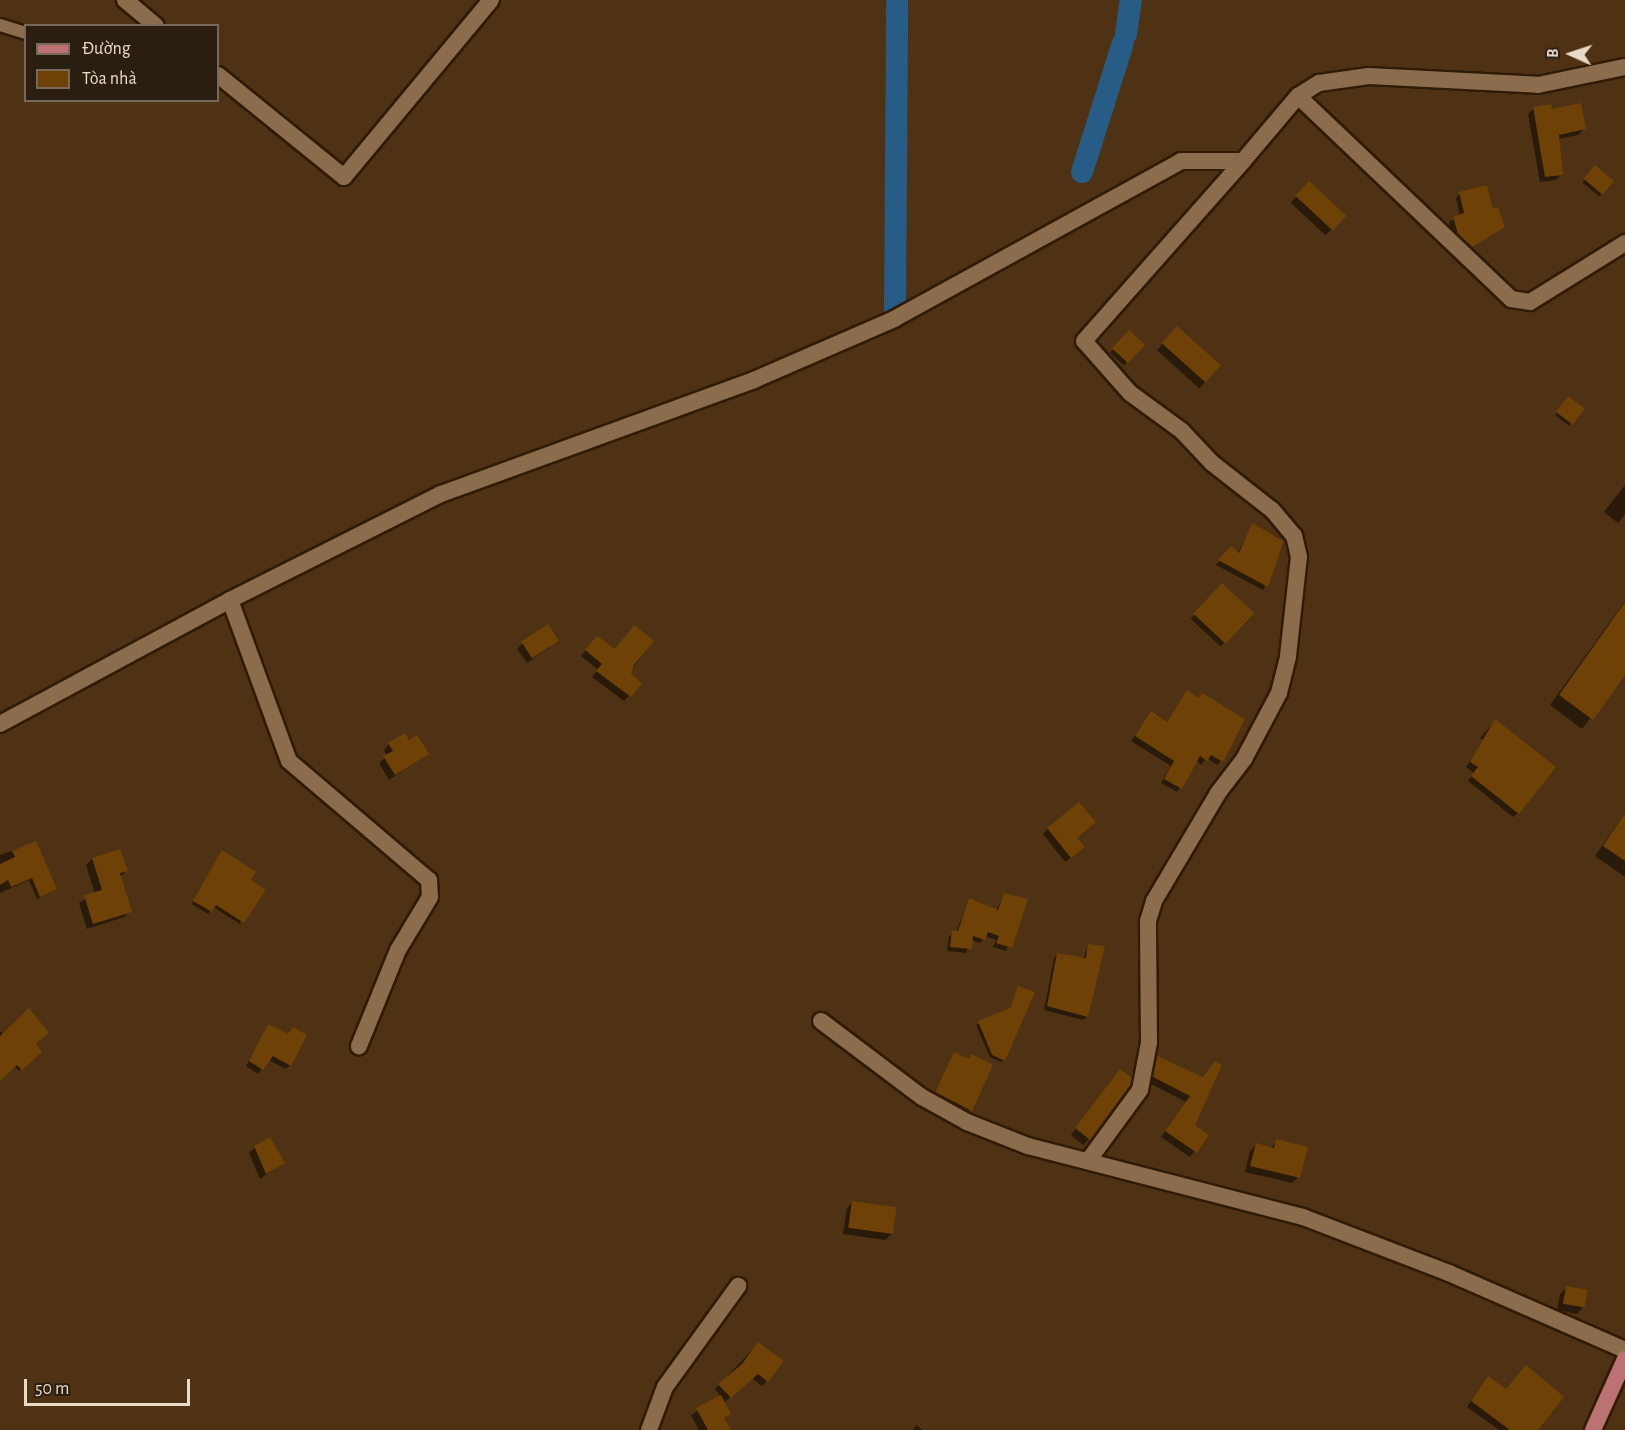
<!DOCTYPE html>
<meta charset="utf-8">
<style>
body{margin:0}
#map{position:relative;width:1625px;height:1430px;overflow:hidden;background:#4e3213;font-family:"Alegreya Sans",sans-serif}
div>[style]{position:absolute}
.shadow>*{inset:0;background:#0007;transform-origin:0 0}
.canal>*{height:22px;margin:-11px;padding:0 11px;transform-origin:11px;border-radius:11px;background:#275c87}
.building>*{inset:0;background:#6e4206;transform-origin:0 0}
.roads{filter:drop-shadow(2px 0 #301b04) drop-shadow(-2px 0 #301b04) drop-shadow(0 2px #301b04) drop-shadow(0 -2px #301b04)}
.service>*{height:12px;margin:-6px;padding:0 6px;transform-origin:6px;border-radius:6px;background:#8b6c4c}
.minor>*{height:16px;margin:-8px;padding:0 8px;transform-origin:8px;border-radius:8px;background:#8b6c4c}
.primary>*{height:16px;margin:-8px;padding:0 8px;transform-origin:8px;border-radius:8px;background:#bc7172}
span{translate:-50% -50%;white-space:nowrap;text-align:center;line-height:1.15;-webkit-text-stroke:6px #2a1e11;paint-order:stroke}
.legend{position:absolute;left:24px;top:24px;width:195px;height:78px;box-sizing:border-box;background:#2a1e11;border:2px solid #77695a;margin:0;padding:8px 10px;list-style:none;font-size:18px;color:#ebd9c8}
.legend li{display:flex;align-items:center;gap:12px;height:30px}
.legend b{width:30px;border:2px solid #77695a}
.north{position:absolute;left:1541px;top:24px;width:60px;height:60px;-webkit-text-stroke:4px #2a1e11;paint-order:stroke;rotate:273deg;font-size:16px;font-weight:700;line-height:24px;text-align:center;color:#ebd9c8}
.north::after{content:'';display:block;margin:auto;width:21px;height:27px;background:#ebd9c8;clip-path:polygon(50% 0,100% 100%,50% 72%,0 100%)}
.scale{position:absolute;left:24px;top:1379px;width:166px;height:27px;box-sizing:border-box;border:3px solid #ebd9c8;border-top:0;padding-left:8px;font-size:18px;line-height:21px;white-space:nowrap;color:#ebd9c8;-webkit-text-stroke:4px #2a1e11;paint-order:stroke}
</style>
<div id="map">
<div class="shadow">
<i style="clip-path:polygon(1533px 109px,1551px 111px,1583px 129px,1578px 135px,1558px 139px,1562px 174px,1556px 180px,1540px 182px,1528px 114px)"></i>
<i style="left:1595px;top:167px;width:22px;height:20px;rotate:39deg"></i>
<i style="left:1309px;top:183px;width:48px;height:27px;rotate:43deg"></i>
<i style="clip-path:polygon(1460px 194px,1492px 211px,1503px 227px,1467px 250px,1455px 238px,1449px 222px,1460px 216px,1456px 198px)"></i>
<i style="left:1177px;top:328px;width:57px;height:30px;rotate:42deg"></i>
<i style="left:1129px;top:332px;width:19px;height:28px;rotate:43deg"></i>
<i style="clip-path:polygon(1566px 401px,1582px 409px,1569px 426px,1555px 415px)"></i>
<i style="clip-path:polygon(1625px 485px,1625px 514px,1618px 523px,1604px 512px)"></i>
<i style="clip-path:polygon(1252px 525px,1280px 538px,1284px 544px,1263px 590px,1216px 565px,1231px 548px,1238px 553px)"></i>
<i style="left:1222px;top:585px;width:41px;height:46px;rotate:43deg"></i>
<i style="clip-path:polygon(1625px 601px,1625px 673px,1582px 729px,1550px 705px)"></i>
<i style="clip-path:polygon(652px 642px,629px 674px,640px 683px,624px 701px,592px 677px,598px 670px,581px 656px,592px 643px,614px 651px)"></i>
<i style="clip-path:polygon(523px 643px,551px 646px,527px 663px,517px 649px)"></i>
<i style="clip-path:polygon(1187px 692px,1243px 719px,1221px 761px,1217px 765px,1207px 758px,1201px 765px,1196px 760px,1177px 792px,1161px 783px,1171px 766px,1131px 741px,1151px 713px,1166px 723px)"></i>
<i style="clip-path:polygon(1495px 721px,1518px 813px,1513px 817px,1468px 781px,1474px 773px,1466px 767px,1484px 741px,1480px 738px)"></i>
<i style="clip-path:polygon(409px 742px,427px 754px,389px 780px,379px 763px,387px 756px,384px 750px,389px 744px)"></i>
<i style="clip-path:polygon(1625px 813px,1625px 877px,1595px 856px)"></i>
<i style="clip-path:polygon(1048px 829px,1076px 838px,1078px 852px,1065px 862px,1043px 834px)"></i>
<i style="clip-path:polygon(35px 843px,55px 889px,37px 899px,29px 880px,0 893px,0 855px)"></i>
<i style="clip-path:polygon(119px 850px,126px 871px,120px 877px,130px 911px,124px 917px,87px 929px,79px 903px,95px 894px,86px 865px,92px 859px)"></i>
<i style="clip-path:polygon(220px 855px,249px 881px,240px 924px,213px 907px,208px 914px,192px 904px)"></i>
<i style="clip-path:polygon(1004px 895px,1026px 900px,1006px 951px,993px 947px,996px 940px,985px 936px,980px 943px,971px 940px,966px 953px,947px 951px,949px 936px,956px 932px,969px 900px,996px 911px)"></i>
<i style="clip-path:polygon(1088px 946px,1087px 1017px,1083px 1020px,1044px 1010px,1054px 958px,1058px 954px,1083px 959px)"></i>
<i style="clip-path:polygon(1018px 988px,1004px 1060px,1001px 1062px,990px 1057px,976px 1025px,1009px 1010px)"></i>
<i style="clip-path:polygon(268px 1026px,290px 1065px,286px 1069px,268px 1060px,258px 1074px,246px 1066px)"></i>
<i style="clip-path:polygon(0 1032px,34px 1043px,40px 1052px,19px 1071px,14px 1066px,0 1079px)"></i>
<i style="clip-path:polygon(954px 1054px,968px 1060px,972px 1056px,991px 1066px,967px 1114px,932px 1097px)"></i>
<i style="clip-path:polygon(1158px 1057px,1202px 1079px,1193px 1126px,1207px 1136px,1190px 1157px,1161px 1137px,1186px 1102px,1149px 1083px,1153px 1062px)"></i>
<i style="clip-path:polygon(1114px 1077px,1089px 1139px,1083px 1145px,1071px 1135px)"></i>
<i style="clip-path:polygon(1277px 1141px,1298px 1177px,1292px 1183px,1245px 1172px,1250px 1151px,1256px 1145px,1270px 1149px)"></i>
<i style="clip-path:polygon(255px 1147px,283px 1163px,260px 1179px,249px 1153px)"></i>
<i style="clip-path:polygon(853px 1202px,892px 1234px,885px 1240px,843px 1234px,847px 1208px)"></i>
<i style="clip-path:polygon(1566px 1288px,1583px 1307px,1577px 1314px,1557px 1310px,1560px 1294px)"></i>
<i style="clip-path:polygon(753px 1349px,767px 1381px,762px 1386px,752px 1378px,724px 1403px,729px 1414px,723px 1420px,729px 1430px,699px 1430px,691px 1415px,721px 1397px,715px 1389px)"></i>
<i style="clip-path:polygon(1483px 1383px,1536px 1430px,1499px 1430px,1467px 1407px)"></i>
<i style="clip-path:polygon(917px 1425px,922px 1430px,912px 1430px)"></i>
</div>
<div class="canal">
<i style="left:1126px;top:34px;width:34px;rotate:-82deg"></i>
<i style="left:1082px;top:172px;width:135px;rotate:-72.4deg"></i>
<i style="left:895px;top:313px;width:313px;rotate:-89.6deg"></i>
</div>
<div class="building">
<i style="clip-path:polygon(1581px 103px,1586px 129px,1559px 135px,1563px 175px,1545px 177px,1533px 107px,1551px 104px,1552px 109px)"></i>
<i style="left:1595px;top:165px;width:25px;height:18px;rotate:40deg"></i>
<i style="left:1309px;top:181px;width:51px;height:20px;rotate:43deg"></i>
<i style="clip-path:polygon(1487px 185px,1493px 209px,1498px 207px,1505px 227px,1472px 247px,1458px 234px,1453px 217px,1464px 213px,1459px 192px)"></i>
<i style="left:1177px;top:326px;width:59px;height:23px;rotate:42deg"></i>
<i style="left:1129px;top:330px;width:22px;height:25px;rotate:43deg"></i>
<i style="left:1568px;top:396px;width:21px;height:20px;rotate:37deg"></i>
<i style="clip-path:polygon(1252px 523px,1284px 541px,1268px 587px,1218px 560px,1231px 546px,1239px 553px)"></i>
<i style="left:1222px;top:583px;width:44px;height:42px;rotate:43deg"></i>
<i style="clip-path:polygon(1625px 602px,1625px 675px,1593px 720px,1559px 695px)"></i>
<i style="left:548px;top:624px;width:20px;height:32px;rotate:57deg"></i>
<i style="clip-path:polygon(634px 625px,654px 641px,634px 665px,631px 674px,642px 683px,631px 697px,596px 671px,602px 664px,585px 650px,597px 636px,615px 649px)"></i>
<i style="clip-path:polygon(1187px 690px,1199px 698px,1202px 693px,1245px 719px,1223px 762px,1211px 755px,1207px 761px,1200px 756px,1182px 789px,1164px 779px,1174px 761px,1135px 736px,1151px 711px,1167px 722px)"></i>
<i style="clip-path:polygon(1495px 719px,1556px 767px,1519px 814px,1471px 776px,1478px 767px,1470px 762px)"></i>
<i style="clip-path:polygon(405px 733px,409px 740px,417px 735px,429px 754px,395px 775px,383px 756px,393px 751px,388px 743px)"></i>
<i style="clip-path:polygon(1079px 802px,1096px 822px,1077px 838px,1085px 847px,1071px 858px,1047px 828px)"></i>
<i style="clip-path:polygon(1625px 813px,1625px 861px,1603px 846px)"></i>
<i style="clip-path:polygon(36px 841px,57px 889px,40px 897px,32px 878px,11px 887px,8px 880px,0 885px,0 864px,15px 857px,12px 851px)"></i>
<i style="clip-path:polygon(120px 849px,128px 871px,120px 873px,132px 912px,93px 924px,84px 895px,102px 890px,92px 858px)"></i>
<i style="clip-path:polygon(222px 850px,256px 872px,251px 880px,266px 890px,244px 923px,216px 905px,212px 912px,193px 901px)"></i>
<i style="clip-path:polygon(1004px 893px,1028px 899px,1012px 948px,996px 943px,999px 936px,988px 932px,985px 940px,973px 936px,972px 949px,950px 947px,952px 930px,958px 931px,969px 898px,998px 910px)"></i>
<i style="clip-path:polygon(1088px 944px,1105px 946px,1088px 1017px,1047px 1006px,1057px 953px,1086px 958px)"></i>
<i style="clip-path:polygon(1018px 986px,1035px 992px,1005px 1061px,992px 1055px,978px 1021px,1010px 1008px)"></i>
<i style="clip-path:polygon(29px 1008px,49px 1033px,36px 1043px,42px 1052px,22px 1070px,17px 1065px,0 1081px,0 1036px)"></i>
<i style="clip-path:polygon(268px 1024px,288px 1034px,293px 1027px,307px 1035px,291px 1066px,273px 1056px,263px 1070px,249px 1061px)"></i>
<i style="clip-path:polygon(954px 1052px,969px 1059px,972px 1054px,993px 1065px,972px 1111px,935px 1092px)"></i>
<i style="clip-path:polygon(1157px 1056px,1203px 1077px,1215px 1061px,1222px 1065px,1195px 1125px,1209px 1135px,1197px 1153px,1165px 1131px,1190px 1096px,1153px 1077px)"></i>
<i style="clip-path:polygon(1120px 1069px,1132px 1078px,1130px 1086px,1090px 1140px,1075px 1128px)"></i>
<i style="clip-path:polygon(270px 1137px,285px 1163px,266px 1174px,254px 1146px)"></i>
<i style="clip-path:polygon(1276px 1139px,1308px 1147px,1300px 1178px,1250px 1166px,1256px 1143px,1274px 1148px)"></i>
<i style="left:852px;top:1201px;width:45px;height:27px;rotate:8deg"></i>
<i style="left:1566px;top:1286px;width:22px;height:18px;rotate:10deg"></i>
<i style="clip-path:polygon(758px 1342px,784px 1361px,768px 1382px,758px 1374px,731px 1398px,718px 1384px,742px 1364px)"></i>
<i style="clip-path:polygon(1526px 1365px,1564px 1397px,1538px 1430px,1510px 1430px,1471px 1401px,1488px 1376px,1506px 1389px)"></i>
<i style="clip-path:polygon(721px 1395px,731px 1414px,724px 1418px,731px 1430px,708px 1430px,696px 1408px)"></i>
</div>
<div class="roads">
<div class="service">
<i style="left:0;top:25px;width:27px;rotate:17deg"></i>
</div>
<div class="minor">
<i style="left:125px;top:0;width:40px;rotate:40deg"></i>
<i style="left:218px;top:75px;width:162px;rotate:39deg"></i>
<i style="left:344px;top:177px;width:230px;rotate:-50.3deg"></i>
<i style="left:1298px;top:96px;width:294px;rotate:43.6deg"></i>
<i style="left:1511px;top:299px;width:19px;rotate:9deg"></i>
<i style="left:1530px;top:302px;width:112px;rotate:-31.8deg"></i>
<i style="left:230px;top:600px;width:171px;rotate:69.9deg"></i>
<i style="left:289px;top:761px;width:184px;rotate:40.4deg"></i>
<i style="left:429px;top:880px;width:17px;rotate:87deg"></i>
<i style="left:430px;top:897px;width:62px;rotate:121.1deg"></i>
<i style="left:398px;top:950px;width:104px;rotate:112.1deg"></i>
<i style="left:0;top:724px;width:261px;rotate:-28.3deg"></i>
<i style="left:230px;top:600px;width:236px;rotate:-26.7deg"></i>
<i style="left:441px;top:494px;width:333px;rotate:-20deg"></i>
<i style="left:754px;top:380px;width:153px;rotate:-23.5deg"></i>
<i style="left:894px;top:319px;width:328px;rotate:-28.8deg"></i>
<i style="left:1181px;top:161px;width:62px"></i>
<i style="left:1243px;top:161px;width:85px;rotate:-49.8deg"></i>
<i style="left:1298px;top:96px;width:25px;rotate:-32deg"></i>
<i style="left:1319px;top:83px;width:50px;rotate:-8deg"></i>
<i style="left:1369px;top:76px;width:169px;rotate:3deg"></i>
<i style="left:1538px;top:85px;width:89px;rotate:-11.7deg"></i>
<i style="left:821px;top:1021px;width:126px;rotate:37deg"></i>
<i style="left:922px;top:1097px;width:51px;rotate:29.1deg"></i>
<i style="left:967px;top:1122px;width:66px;rotate:21.5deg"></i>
<i style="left:1028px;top:1146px;width:284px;rotate:14.5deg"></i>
<i style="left:1303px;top:1217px;width:156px;rotate:21deg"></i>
<i style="left:1449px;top:1273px;width:192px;rotate:23.6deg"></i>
<i style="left:1088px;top:1161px;width:88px;rotate:-53.8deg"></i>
<i style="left:1140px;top:1090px;width:48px;rotate:-79.2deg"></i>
<i style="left:1149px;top:1043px;width:122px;rotate:-90.5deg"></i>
<i style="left:1148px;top:921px;width:21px;rotate:-73deg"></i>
<i style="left:1154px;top:901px;width:126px;rotate:-59.3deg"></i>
<i style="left:1218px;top:793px;width:43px;rotate:-52.6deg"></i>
<i style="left:1244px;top:759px;width:75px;rotate:-62.1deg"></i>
<i style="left:1279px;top:693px;width:38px;rotate:-76deg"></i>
<i style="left:1288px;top:656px;width:100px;rotate:-83.7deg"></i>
<i style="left:1299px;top:557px;width:22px;rotate:-103deg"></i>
<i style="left:1294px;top:536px;width:34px;rotate:-130deg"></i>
<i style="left:1272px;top:510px;width:76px;rotate:-141.9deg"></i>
<i style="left:1212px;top:463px;width:44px;rotate:-133.2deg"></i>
<i style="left:1182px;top:431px;width:64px;rotate:-143.8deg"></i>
<i style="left:1130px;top:393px;width:69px;rotate:-131.5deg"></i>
<i style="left:1084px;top:341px;width:240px;rotate:-48.5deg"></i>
<i style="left:649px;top:1430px;width:46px;rotate:-69.6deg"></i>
<i style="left:665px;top:1387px;width:125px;rotate:-54.1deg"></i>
</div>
<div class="primary">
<i style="left:1593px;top:1430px;width:78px;rotate:-65.7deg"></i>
</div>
</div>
<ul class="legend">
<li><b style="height:8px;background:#bc7172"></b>Đường</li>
<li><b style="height:16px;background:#6e4206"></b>Tòa nhà</li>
</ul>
<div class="north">B</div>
<div class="scale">50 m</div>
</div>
